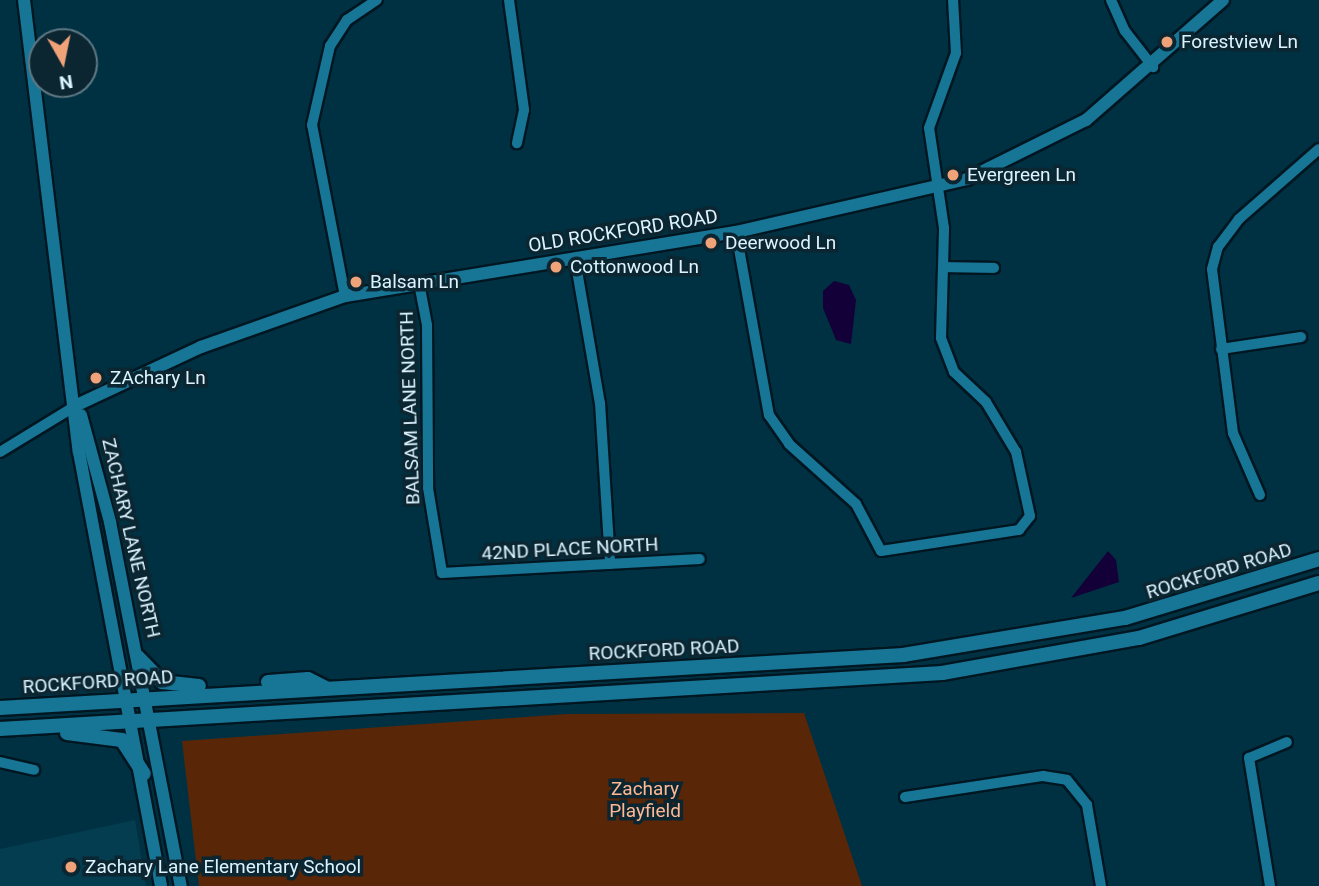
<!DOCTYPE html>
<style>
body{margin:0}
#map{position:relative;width:1319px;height:886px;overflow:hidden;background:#003142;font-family:Roboto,sans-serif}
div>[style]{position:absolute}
.built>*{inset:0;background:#043c50}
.green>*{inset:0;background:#592707}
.water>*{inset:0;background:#130039}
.roads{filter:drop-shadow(2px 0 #001722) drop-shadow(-2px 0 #001722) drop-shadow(0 2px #001722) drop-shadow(0 -2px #001722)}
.minor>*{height:10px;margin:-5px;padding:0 5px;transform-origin:5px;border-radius:5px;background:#177596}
.tertiary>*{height:12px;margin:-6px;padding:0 6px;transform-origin:6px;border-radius:6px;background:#177596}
.secondary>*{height:14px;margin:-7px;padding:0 7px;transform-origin:7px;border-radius:7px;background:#177596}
.dots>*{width:19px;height:19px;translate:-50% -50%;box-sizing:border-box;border:4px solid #0b2631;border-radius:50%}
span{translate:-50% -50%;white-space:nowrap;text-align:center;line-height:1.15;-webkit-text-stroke:7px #0b2631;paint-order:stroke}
.poi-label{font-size:19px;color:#dcf3ff}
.left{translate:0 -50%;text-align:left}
.street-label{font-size:19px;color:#dcf3ff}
.park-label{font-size:19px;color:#feb893}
.north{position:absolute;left:28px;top:28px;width:70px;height:70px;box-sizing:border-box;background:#0b2631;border:2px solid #5f7883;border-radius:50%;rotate:171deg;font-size:19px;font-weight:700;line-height:28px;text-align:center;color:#dcf3ff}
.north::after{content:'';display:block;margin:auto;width:24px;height:32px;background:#f0a279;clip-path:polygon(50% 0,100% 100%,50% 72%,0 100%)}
</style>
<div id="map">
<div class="built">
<i style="clip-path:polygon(135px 820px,146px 886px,0 886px,0 849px)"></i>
</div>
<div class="green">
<i style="clip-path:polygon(804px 713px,862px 886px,199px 886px,182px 741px,567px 714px)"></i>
</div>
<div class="water">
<i style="clip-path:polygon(834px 281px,849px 285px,856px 300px,851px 344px,836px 340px,823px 308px,823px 291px)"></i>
<i style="clip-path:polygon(1108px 551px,1116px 560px,1119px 582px,1071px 598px)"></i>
</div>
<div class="roads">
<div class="minor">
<i style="left:509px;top:0;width:111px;rotate:82.2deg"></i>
<i style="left:524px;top:110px;width:34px;rotate:102deg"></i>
<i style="left:1111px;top:0;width:34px;rotate:66deg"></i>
<i style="left:1125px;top:31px;width:46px;rotate:52.1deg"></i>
<i style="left:736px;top:232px;width:186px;rotate:79.8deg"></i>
<i style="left:769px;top:415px;width:35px;rotate:55deg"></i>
<i style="left:789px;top:444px;width:90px;rotate:41.8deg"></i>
<i style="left:856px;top:504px;width:53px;rotate:62deg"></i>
<i style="left:881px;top:551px;width:140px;rotate:-8.7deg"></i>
<i style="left:1019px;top:530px;width:18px;rotate:-52deg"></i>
<i style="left:1030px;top:516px;width:66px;rotate:-102.3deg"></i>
<i style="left:1016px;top:452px;width:58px;rotate:-121deg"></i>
<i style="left:986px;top:402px;width:44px;rotate:-136.8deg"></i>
<i style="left:954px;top:372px;width:36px;rotate:-111deg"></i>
<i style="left:941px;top:338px;width:110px;rotate:-88.4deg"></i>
<i style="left:944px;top:228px;width:101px;rotate:-98.5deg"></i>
<i style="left:929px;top:128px;width:80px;rotate:-70.2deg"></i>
<i style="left:956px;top:53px;width:53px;rotate:-93.2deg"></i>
<i style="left:575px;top:259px;width:146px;rotate:80.2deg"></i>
<i style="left:600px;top:403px;width:161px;rotate:86.4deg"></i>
<i style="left:944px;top:267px;width:50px;rotate:1.1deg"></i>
<i style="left:419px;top:283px;width:43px;rotate:79.2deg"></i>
<i style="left:427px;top:325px;width:163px;rotate:89.6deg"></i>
<i style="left:428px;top:488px;width:86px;rotate:80.6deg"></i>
<i style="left:442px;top:573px;width:258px;rotate:-3.1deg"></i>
<i style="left:345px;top:296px;width:174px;rotate:-100.9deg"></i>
<i style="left:312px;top:125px;width:81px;rotate:-77.2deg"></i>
<i style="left:330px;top:46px;width:31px;rotate:-57deg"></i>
<i style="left:347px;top:20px;width:36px;rotate:-34deg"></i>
<i style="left:1221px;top:349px;width:81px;rotate:-8.5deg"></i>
<i style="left:0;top:452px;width:90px;rotate:-31.4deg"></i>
<i style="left:1260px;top:495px;width:68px;rotate:-113.5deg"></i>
<i style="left:1233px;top:433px;width:165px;rotate:-97.3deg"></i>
<i style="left:1212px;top:269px;width:23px;rotate:-75deg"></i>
<i style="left:1218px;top:247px;width:35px;rotate:-53deg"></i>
<i style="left:1239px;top:219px;width:106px;rotate:-41.2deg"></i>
<i style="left:0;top:762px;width:35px;rotate:13deg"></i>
<i style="left:905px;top:797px;width:140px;rotate:-8.7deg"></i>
<i style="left:1043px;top:776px;width:24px;rotate:9deg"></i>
<i style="left:1067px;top:780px;width:32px;rotate:51deg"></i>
<i style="left:1087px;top:805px;width:82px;rotate:80.2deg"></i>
<i style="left:1270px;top:886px;width:130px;rotate:-99.3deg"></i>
<i style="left:1249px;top:758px;width:41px;rotate:-22.8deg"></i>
</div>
<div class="tertiary">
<i style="left:24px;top:0;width:455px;rotate:83.1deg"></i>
<i style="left:79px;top:452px;width:442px;rotate:79.3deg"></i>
<i style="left:77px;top:405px;width:137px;rotate:-25.1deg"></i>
<i style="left:201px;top:347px;width:153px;rotate:-19.5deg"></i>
<i style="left:345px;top:296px;width:396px;rotate:-9.3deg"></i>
<i style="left:736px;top:232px;width:237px;rotate:-12.9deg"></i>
<i style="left:967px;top:179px;width:133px;rotate:-26.4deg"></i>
<i style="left:1086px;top:120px;width:182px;rotate:-41.2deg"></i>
<i style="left:81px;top:415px;width:111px;rotate:74.8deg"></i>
<i style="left:110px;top:522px;width:371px;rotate:79deg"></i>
</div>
<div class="secondary">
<i style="left:138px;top:657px;width:35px;rotate:46deg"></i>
<i style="left:162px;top:682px;width:37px;rotate:6deg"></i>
<i style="left:268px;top:682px;width:40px;rotate:-4.3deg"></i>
<i style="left:308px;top:679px;width:20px;rotate:27deg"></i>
<i style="left:0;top:708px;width:905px;rotate:-3.36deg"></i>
<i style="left:903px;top:655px;width:225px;rotate:-9.5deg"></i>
<i style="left:1125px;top:618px;width:203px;rotate:-16.9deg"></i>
<i style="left:0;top:729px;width:944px;rotate:-3.4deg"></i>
<i style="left:942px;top:673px;width:200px;rotate:-10.1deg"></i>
<i style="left:1139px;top:638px;width:188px;rotate:-17deg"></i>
<i style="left:67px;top:733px;width:55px;rotate:7.3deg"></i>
<i style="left:122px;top:740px;width:40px;rotate:57.1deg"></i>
</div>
</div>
<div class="dots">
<i style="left:1167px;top:42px;background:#f0a279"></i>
<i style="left:953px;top:175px;background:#f0a279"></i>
<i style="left:711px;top:243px;background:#f0a279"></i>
<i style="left:556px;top:267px;background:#f0a279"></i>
<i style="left:356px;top:282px;background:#f0a279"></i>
<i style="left:96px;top:378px;background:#f0a279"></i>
<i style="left:71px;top:867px;background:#f0a279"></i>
</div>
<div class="poi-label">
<span class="left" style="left:1181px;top:42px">Forestview Ln</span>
<span class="left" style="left:967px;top:175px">Evergreen Ln</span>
<span class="left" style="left:725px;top:243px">Deerwood Ln</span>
<span class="left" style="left:570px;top:267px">Cottonwood Ln</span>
<span class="left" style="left:370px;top:282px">Balsam Ln</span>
<span class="left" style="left:110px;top:378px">ZAchary Ln</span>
<span class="left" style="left:85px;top:867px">Zachary Lane Elementary School</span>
</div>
<div class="street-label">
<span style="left:623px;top:231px;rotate:-9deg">OLD ROCKFORD ROAD</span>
<span style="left:410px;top:408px;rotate:-92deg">BALSAM LANE NORTH</span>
<span style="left:131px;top:538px;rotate:77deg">ZACHARY LANE NORTH</span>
<span style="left:570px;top:549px;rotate:-3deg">42ND PLACE NORTH</span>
<span style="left:1219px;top:571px;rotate:-17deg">ROCKFORD ROAD</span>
<span style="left:664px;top:650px;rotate:-3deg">ROCKFORD ROAD</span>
<span style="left:98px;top:682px;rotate:-4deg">ROCKFORD ROAD</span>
</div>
<div class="park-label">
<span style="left:645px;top:800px">Zachary<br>Playfield</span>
</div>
<div class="north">N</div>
</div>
